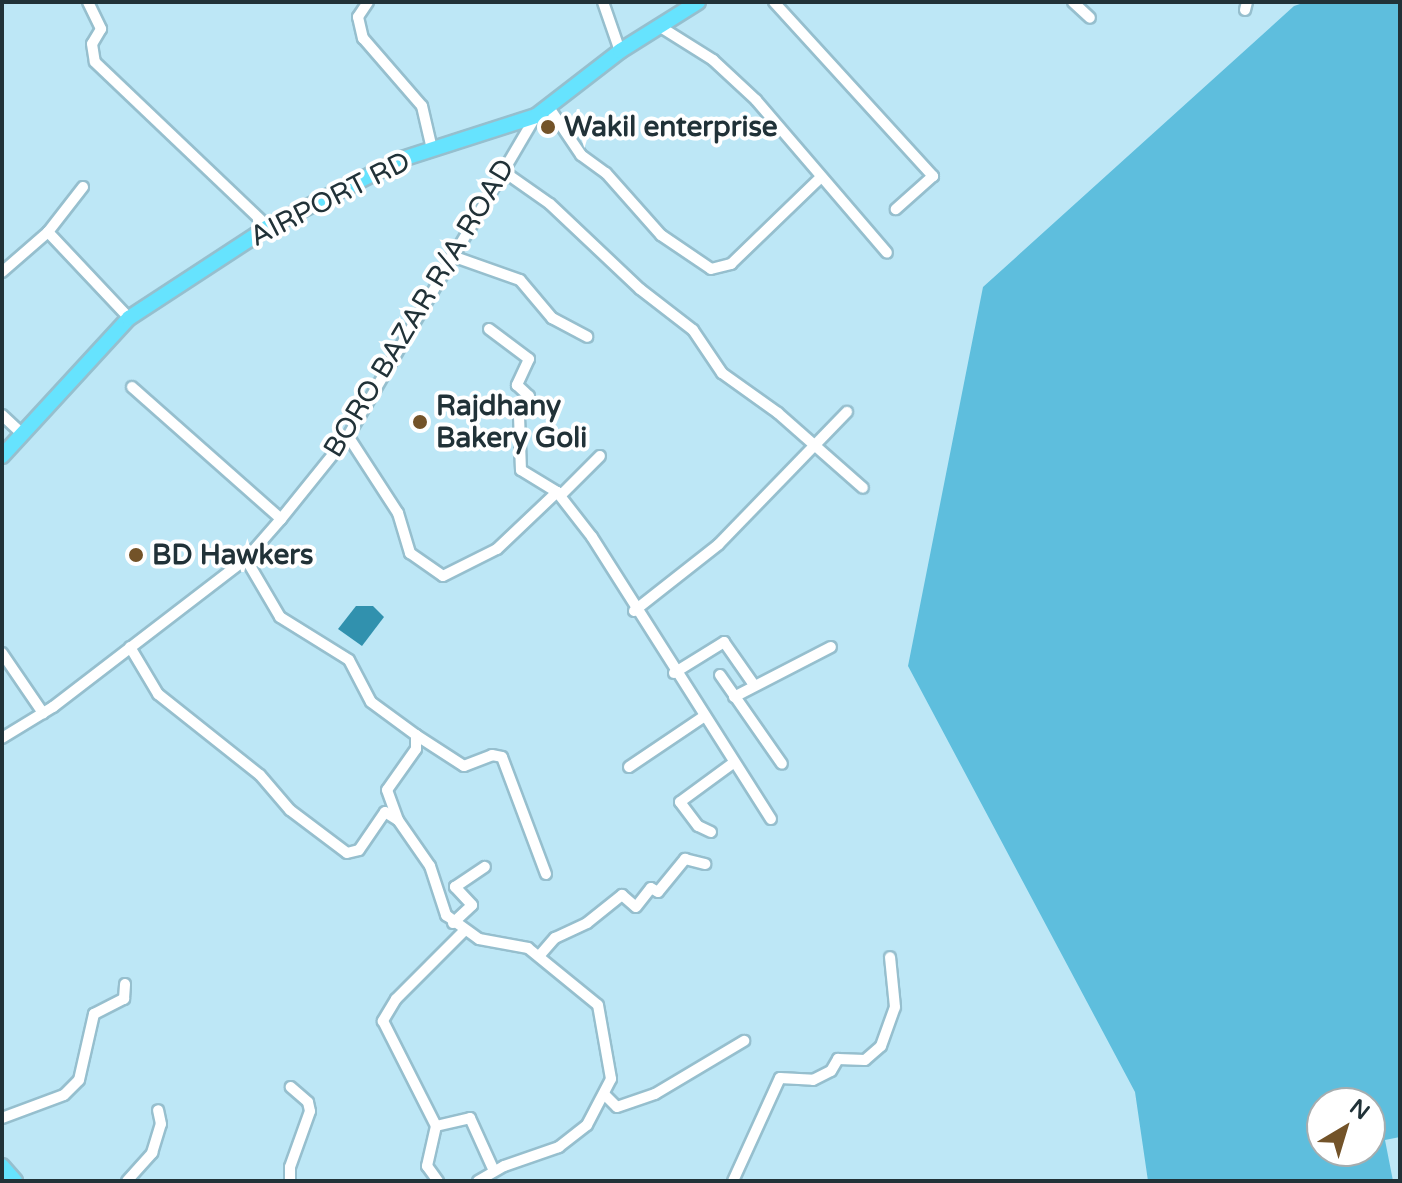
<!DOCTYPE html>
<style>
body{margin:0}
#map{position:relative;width:1402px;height:1183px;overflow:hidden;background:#bde7f6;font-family:"Varela Round",sans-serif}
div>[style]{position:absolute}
.green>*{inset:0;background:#5ebedd}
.water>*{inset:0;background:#3191ae}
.roads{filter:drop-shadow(2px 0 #96bfce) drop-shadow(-2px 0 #96bfce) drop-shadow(0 2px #96bfce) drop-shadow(0 -2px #96bfce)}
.minor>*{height:10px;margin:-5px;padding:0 5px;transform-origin:5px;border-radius:5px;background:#fff}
.major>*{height:14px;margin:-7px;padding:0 7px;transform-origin:7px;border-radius:7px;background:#66e3fe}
.dots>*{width:22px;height:22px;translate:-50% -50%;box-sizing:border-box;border:4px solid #fff;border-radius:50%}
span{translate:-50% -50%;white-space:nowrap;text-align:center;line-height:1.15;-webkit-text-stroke:8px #fff;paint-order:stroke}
.poi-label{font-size:28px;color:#213238;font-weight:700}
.left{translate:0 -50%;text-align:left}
.street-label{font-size:28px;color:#213238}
.frame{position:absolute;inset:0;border:4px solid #213238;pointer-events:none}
.north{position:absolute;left:1306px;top:1087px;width:80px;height:80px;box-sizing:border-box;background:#fff;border:2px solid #a6adaf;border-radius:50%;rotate:38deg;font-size:22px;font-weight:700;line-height:32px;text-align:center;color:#213238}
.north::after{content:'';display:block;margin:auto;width:28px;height:36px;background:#735329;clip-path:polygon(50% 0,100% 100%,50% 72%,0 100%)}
</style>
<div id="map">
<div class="green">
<i style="clip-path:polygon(evenodd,1306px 2px,1400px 2px,1400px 1137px,1385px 1140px,1393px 1181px,1148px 1181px,1135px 1092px,908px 666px,983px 287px,1294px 6px,1306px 2px,1322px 1103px,1370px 1103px,1370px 1151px,1322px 1151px,1322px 1103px)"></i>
</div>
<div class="water">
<i style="clip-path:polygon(356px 606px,373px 606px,384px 617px,362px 646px,338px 629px)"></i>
</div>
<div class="roads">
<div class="minor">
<i style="left:88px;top:2px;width:30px;rotate:64deg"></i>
<i style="left:101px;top:29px;width:17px;rotate:121deg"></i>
<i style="left:92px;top:44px;width:18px;rotate:81deg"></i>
<i style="left:95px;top:62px;width:239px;rotate:43.6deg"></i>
<i style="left:368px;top:2px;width:18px;rotate:124deg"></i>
<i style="left:358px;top:17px;width:22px;rotate:77deg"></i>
<i style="left:363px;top:38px;width:90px;rotate:49.1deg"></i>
<i style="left:422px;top:106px;width:44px;rotate:76.9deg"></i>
<i style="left:603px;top:2px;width:52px;rotate:70.9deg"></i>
<i style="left:774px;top:2px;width:236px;rotate:47.6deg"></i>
<i style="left:933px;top:176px;width:50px;rotate:138.3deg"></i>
<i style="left:1073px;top:2px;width:23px;rotate:43deg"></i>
<i style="left:1245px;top:10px;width:8px;rotate:-76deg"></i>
<i style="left:659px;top:26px;width:64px;rotate:32.2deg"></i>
<i style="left:713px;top:60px;width:59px;rotate:42.9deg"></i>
<i style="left:756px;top:100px;width:201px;rotate:49.4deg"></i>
<i style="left:548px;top:106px;width:59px;rotate:56deg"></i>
<i style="left:581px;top:155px;width:31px;rotate:36deg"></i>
<i style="left:606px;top:173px;width:83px;rotate:48.4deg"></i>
<i style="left:661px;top:235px;width:60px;rotate:34.2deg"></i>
<i style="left:711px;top:269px;width:21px;rotate:-14deg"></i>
<i style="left:731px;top:264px;width:124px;rotate:-44deg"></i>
<i style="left:503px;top:171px;width:57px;rotate:35.1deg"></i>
<i style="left:550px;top:204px;width:124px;rotate:43.4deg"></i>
<i style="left:640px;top:289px;width:67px;rotate:37.7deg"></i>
<i style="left:693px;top:330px;width:52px;rotate:56deg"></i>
<i style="left:722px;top:373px;width:69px;rotate:35.5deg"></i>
<i style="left:778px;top:413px;width:113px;rotate:41.4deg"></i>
<i style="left:48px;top:232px;width:118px;rotate:46.7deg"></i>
<i style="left:452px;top:256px;width:72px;rotate:19.4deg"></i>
<i style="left:520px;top:280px;width:50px;rotate:49.9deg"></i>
<i style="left:552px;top:318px;width:40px;rotate:28deg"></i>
<i style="left:2px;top:272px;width:61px;rotate:-41deg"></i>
<i style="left:48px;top:232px;width:57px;rotate:-52.1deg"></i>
<i style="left:489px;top:329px;width:50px;rotate:36.9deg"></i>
<i style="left:529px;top:359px;width:29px;rotate:115deg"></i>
<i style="left:517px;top:385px;width:16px;rotate:43deg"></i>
<i style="left:529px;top:396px;width:22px;rotate:117deg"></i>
<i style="left:519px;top:416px;width:54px;rotate:87.9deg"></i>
<i style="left:521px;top:470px;width:42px;rotate:31.4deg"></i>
<i style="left:557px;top:492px;width:57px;rotate:52.1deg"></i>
<i style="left:592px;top:537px;width:334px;rotate:57.6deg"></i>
<i style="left:132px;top:387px;width:199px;rotate:41.5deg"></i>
<i style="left:2px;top:415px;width:26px;rotate:43deg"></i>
<i style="left:348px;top:436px;width:92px;rotate:57deg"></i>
<i style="left:398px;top:513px;width:42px;rotate:73.3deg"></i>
<i style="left:410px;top:553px;width:40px;rotate:34.9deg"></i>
<i style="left:443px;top:576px;width:60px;rotate:-26.6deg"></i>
<i style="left:497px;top:549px;width:83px;rotate:-43.5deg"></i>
<i style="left:561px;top:495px;width:55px;rotate:-45deg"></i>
<i style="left:246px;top:559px;width:67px;rotate:59.6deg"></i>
<i style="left:280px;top:617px;width:81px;rotate:31.9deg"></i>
<i style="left:349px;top:660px;width:47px;rotate:62.4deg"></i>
<i style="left:371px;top:702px;width:56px;rotate:36.3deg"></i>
<i style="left:416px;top:735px;width:14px;rotate:90deg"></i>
<i style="left:416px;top:749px;width:50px;rotate:125.3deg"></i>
<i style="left:387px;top:790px;width:32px;rotate:70deg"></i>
<i style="left:398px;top:820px;width:56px;rotate:55.2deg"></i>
<i style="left:430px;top:866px;width:52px;rotate:71.9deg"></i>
<i style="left:446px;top:915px;width:41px;rotate:36deg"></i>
<i style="left:479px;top:939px;width:50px;rotate:10.4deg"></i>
<i style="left:528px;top:948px;width:90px;rotate:39.2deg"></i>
<i style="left:598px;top:1005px;width:75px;rotate:80deg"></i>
<i style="left:611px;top:1079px;width:52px;rotate:117.6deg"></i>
<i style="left:587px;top:1125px;width:36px;rotate:142deg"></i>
<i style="left:559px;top:1147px;width:58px;rotate:160.9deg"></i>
<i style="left:504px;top:1166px;width:30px;rotate:150deg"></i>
<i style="left:634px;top:611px;width:108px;rotate:-38.2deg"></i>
<i style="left:719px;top:544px;width:184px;rotate:-45.9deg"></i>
<i style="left:130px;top:647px;width:55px;rotate:59.2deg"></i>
<i style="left:158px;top:694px;width:130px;rotate:38.5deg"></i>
<i style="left:260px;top:775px;width:46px;rotate:49.4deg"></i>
<i style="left:290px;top:810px;width:71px;rotate:37deg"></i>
<i style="left:347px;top:853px;width:12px;rotate:-14deg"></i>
<i style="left:359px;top:850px;width:46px;rotate:-55.6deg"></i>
<i style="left:385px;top:812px;width:15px;rotate:32deg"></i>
<i style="left:2px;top:653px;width:73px;rotate:55.7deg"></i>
<i style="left:674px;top:673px;width:59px;rotate:-31.8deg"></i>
<i style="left:724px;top:642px;width:52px;rotate:55.1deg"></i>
<i style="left:720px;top:675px;width:108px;rotate:55.1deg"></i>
<i style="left:734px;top:697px;width:109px;rotate:-27.3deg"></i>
<i style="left:416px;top:735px;width:57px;rotate:32.9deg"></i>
<i style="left:464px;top:766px;width:30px;rotate:-21deg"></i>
<i style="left:492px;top:755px;width:10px;rotate:11deg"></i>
<i style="left:502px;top:757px;width:125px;rotate:69.4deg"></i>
<i style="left:2px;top:738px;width:60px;rotate:-31.3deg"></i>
<i style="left:53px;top:707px;width:243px;rotate:-37.5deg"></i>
<i style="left:246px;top:559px;width:53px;rotate:-48.8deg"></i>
<i style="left:281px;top:519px;width:107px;rotate:-51.1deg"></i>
<i style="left:348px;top:436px;width:371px;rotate:-59.6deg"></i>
<i style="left:629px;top:767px;width:89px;rotate:-34deg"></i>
<i style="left:711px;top:832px;width:14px;rotate:-155deg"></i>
<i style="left:698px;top:826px;width:30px;rotate:-127deg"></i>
<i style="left:680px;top:802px;width:66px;rotate:-36.3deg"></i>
<i style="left:453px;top:923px;width:26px;rotate:-43deg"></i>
<i style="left:472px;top:905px;width:25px;rotate:-133deg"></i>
<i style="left:455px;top:887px;width:36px;rotate:-34deg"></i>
<i style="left:463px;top:932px;width:95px;rotate:135deg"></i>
<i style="left:396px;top:999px;width:26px;rotate:121deg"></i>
<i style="left:383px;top:1021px;width:118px;rotate:63.2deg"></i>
<i style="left:436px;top:1126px;width:35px;rotate:-13deg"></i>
<i style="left:470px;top:1118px;width:58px;rotate:65.6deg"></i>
<i style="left:540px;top:955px;width:23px;rotate:-49deg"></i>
<i style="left:555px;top:938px;width:35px;rotate:-25deg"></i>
<i style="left:587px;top:923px;width:45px;rotate:-38.7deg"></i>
<i style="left:622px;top:895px;width:18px;rotate:41deg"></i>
<i style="left:636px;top:907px;width:24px;rotate:-52deg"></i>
<i style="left:651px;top:888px;width:8px;rotate:30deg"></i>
<i style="left:658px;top:892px;width:43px;rotate:-50.7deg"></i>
<i style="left:685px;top:859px;width:21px;rotate:14deg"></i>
<i style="left:604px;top:1094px;width:18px;rotate:45deg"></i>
<i style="left:617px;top:1107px;width:40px;rotate:-18.9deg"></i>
<i style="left:655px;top:1094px;width:104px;rotate:-30.8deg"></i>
<i style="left:2px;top:1118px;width:66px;rotate:-20.4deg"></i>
<i style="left:64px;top:1095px;width:21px;rotate:-45deg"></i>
<i style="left:79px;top:1080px;width:68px;rotate:-77.2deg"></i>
<i style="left:94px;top:1014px;width:34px;rotate:-27deg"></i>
<i style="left:124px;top:999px;width:15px;rotate:-86deg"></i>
<i style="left:436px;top:1126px;width:41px;rotate:102.7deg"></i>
<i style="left:427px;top:1166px;width:19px;rotate:54deg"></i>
<i style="left:127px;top:1181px;width:38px;rotate:-48deg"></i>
<i style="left:152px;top:1153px;width:30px;rotate:-73deg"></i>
<i style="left:161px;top:1124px;width:14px;rotate:-102deg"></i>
<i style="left:290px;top:1181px;width:14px;rotate:-90deg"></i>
<i style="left:290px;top:1167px;width:59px;rotate:-70.3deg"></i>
<i style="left:310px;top:1111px;width:9px;rotate:-103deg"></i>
<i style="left:308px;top:1102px;width:23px;rotate:-139deg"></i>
<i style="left:733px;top:1181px;width:113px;rotate:-65.5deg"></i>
<i style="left:780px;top:1078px;width:33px;rotate:3deg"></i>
<i style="left:813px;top:1080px;width:20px;rotate:-27deg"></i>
<i style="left:831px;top:1071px;width:14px;rotate:-60deg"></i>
<i style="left:838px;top:1059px;width:27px;rotate:2deg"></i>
<i style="left:865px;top:1060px;width:21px;rotate:-41deg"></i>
<i style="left:881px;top:1046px;width:41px;rotate:-70.3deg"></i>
<i style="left:895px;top:1007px;width:50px;rotate:-95.7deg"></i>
</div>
<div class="major">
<i style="left:2px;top:456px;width:188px;rotate:-47.4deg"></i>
<i style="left:129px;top:318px;width:166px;rotate:-33.2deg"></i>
<i style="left:268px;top:227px;width:150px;rotate:-26.9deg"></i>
<i style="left:402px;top:159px;width:141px;rotate:-17.8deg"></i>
<i style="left:536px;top:116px;width:106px;rotate:-37.7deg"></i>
<i style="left:620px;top:51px;width:92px;rotate:-32.1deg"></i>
<i style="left:2px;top:1166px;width:20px;rotate:49deg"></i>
</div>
</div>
<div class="dots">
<i style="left:548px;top:127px;background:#735329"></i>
<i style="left:420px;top:422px;background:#735329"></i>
<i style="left:136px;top:555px;background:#735329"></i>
</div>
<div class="poi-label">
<span class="left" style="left:564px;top:127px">Wakil enterprise</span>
<span class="left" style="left:436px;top:422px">Rajdhany<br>Bakery Goli</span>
<span class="left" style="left:152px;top:555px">BD Hawkers</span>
</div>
<div class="street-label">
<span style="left:330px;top:199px;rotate:-27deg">AIRPORT RD</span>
<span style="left:419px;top:308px;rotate:-59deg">BORO BAZAR R/A ROAD</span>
</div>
<div class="frame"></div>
<div class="north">N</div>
</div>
